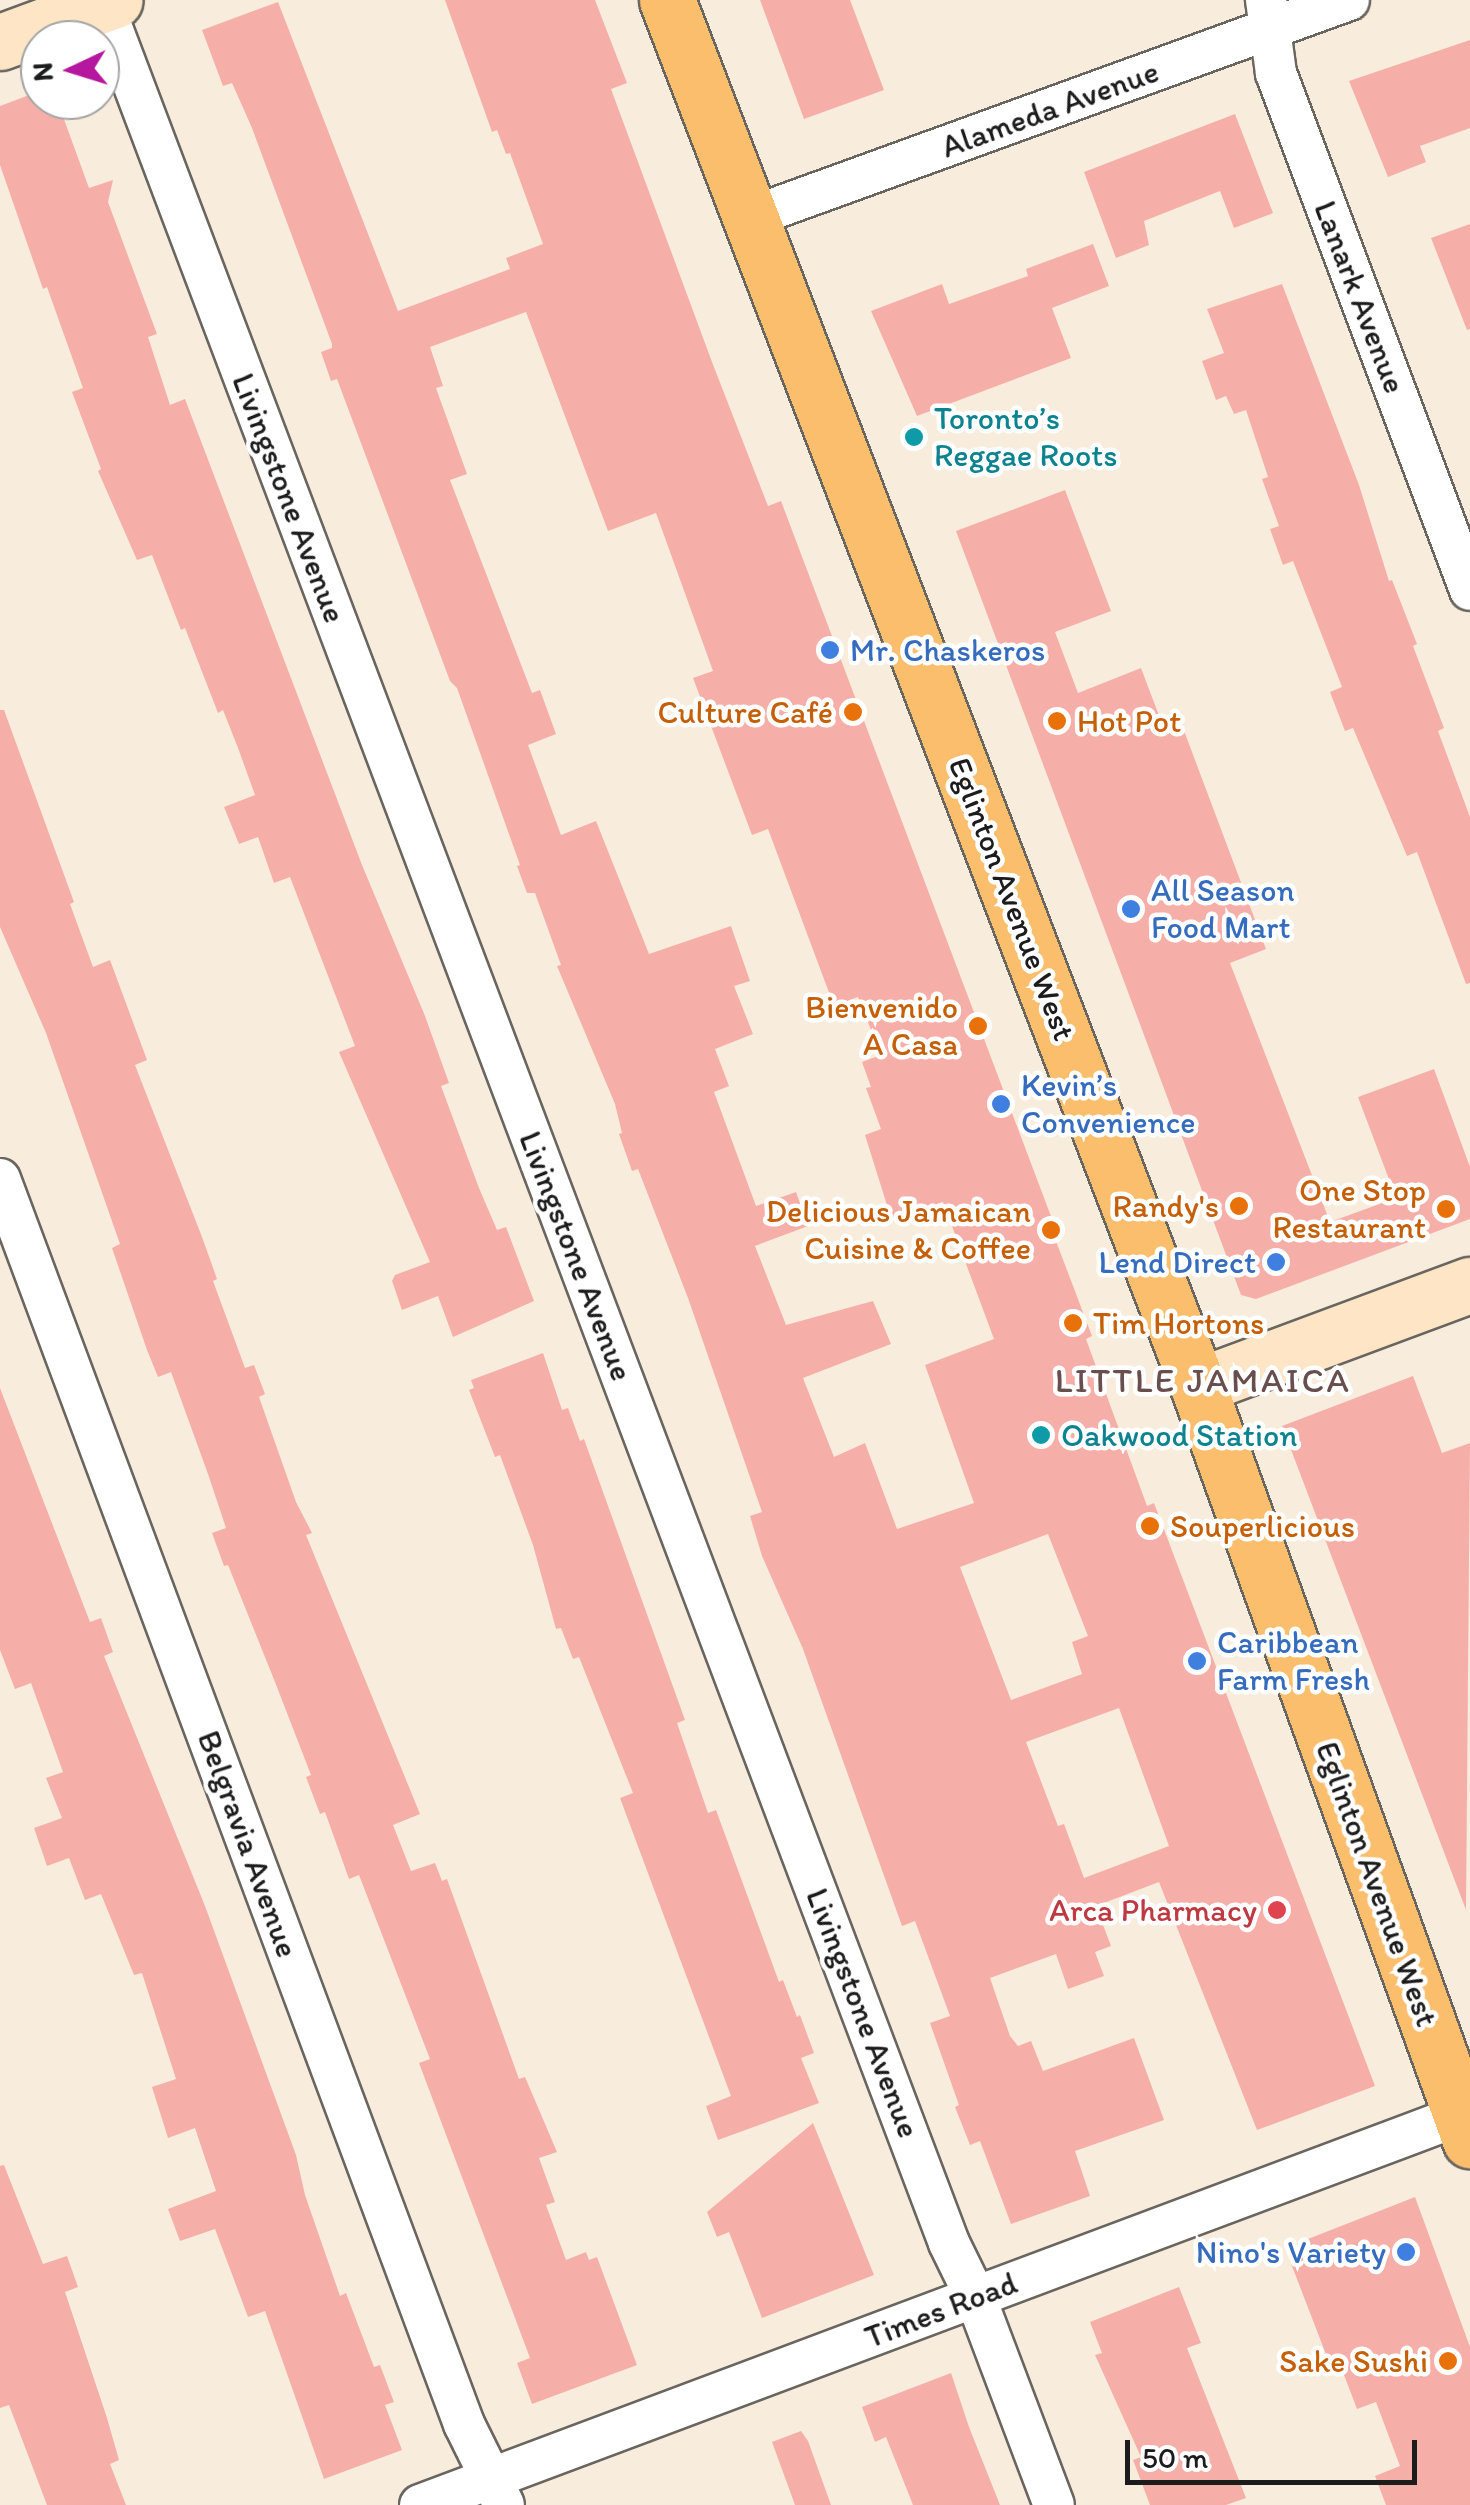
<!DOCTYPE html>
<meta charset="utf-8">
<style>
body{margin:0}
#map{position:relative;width:1470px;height:2505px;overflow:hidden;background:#f8ecdc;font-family:Itim,sans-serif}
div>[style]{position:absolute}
.building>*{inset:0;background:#f6afa8}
.roads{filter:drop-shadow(2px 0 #69655f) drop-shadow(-2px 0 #69655f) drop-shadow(0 2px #69655f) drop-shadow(0 -2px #69655f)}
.street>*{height:40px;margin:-20px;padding:0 20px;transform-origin:20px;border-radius:20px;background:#fff}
.secondary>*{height:55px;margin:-27.5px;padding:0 27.5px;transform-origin:27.5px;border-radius:27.5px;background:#fde5c5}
.primary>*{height:55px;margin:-27.5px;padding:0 27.5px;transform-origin:27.5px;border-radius:27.5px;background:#fabe6d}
.dots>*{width:28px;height:28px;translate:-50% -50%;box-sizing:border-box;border:5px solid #fff;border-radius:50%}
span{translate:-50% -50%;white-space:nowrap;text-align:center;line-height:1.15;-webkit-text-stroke:9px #fff;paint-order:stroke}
.street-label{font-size:32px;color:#1c1c1c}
.culture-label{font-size:32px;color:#0d838f}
.left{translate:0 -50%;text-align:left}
.shop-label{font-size:32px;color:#366cbe}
.right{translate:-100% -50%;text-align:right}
.food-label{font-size:32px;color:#c56008}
.health-label{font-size:32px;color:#be3a42}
.neighbourhood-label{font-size:35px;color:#684f4d;letter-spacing:2.5px}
.north{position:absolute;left:20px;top:20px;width:100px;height:100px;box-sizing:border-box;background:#fff;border:2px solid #a4a4a4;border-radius:50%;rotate:266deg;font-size:28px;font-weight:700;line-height:40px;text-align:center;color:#1c1c1c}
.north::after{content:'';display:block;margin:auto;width:35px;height:45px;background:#b5179e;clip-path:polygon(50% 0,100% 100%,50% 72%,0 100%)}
.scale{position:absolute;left:1125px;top:2440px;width:292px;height:45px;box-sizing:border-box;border:5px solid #1c1c1c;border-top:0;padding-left:12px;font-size:30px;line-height:35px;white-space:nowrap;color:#1c1c1c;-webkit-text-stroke:8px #fff;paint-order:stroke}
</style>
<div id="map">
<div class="building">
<i style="clip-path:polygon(evenodd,445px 0,595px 0,627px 83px,611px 89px,712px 362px,768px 506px,781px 501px,1052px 1219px,1048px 1220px,1092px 1336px,1086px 1339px,1147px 1506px,1154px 1503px,1375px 2086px,1257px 2130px,1159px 1882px,1096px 1906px,1111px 1946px,1095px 1952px,1104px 1976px,1068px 1989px,1056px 1954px,990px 1978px,1010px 2036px,1018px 2046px,1031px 2041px,1043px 2071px,1134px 2038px,1164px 2120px,1075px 2151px,1090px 2196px,1011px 2224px,980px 2141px,970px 2145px,955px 2107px,959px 2105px,930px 2023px,950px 2016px,915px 1921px,902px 1926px,803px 1649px,762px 1556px,750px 1516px,762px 1512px,688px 1298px,638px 1169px,632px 1171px,619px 1134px,622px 1133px,615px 1104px,557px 966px,561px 965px,535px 893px,527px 893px,517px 866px,520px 865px,457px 688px,450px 681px,337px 379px,331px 381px,321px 352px,332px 348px,332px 344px,252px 128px,232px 83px,223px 86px,202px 30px,278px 2px,398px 311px,510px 269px,506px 258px,543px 244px,510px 153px,506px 154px,497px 130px,492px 132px,445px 0,526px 312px,608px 531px,656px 513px,713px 671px,693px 678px,752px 835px,768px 829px,834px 1006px,858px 997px,881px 1055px,862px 1062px,871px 1087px,866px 1088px,881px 1129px,865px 1135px,891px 1218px,943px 1202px,994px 1339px,925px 1365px,974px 1503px,897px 1529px,865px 1443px,834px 1457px,803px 1378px,891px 1344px,873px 1301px,786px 1325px,755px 1246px,808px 1226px,796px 1192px,756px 1206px,714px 1092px,729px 1086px,715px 1049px,753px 1034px,734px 986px,750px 981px,731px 926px,649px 954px,596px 821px,561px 835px,528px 745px,556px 734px,540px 690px,532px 693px,450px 480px,467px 474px,436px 388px,443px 386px,430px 347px,526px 312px,445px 0,1048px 1534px,1088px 1636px,1072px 1642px,1082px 1674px,1011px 1700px,960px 1567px,1048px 1534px,445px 0,1119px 1708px,1169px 1846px,1084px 1878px,1064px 1824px,1058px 1826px,1026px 1742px,1119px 1708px)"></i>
<i style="clip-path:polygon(760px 0,850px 0,884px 90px,804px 119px)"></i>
<i style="clip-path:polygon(1470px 40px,1470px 128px,1420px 146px,1426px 162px,1388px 177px,1349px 81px)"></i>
<i style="clip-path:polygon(40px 91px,40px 100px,57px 100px,89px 188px,113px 180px,108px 202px,157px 334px,148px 337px,170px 405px,185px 399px,362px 865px,425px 1016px,449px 1083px,441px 1086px,479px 1188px,497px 1230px,506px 1227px,534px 1301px,453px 1337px,438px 1296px,402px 1310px,392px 1281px,395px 1275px,430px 1262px,339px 1052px,355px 1046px,290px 877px,274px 883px,258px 837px,239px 844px,224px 807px,255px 795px,238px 748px,223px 710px,218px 713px,185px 628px,181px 630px,152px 555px,137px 560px,98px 471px,101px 469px,72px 392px,83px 388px,47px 287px,43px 289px,0 165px,0 106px)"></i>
<i style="clip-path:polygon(1235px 114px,1273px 213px,1234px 228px,1220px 191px,1144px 221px,1149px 245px,1116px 258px,1084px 172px)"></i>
<i style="clip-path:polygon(1470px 224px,1470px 329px,1467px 330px,1431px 238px)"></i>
<i style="clip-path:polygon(1093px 244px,1109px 286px,1052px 308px,1071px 358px,917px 416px,871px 311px,942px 284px,949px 304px,1028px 276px,1026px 269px)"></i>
<i style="clip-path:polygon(1282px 284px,1359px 485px,1389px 581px,1392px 580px,1417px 644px,1413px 646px,1444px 728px,1438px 731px,1470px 817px,1470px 983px,1466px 984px,1417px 852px,1407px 856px,1353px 728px,1345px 731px,1330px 692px,1342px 687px,1293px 561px,1283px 565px,1270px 529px,1279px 526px,1262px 479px,1268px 477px,1246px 410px,1234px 414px,1226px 396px,1216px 400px,1202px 361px,1224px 353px,1207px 309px)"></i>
<i style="clip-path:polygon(1065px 490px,1111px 611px,1055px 632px,1078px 693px,1141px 668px,1166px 734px,1183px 728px,1266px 949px,1230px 963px,1330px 1222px,1396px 1198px,1358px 1097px,1434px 1069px,1470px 1167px,1470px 1219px,1256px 1299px,1241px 1295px,956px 531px)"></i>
<i style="clip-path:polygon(0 710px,4px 710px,74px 902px,70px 904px,93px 967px,110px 960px,147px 1060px,135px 1065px,202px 1237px,217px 1279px,213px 1281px,245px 1368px,254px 1365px,265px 1394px,259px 1397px,296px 1502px,312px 1533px,306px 1535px,420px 1814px,393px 1825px,411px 1871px,435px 1863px,442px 1881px,447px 1879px,519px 2079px,525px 2077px,557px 2152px,539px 2158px,555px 2202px,546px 2205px,566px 2260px,586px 2252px,589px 2260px,597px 2257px,637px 2365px,532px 2404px,517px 2363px,530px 2358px,419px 2063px,430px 2059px,359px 1875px,349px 1879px,325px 1812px,320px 1814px,306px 1777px,311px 1775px,275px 1682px,228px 1565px,224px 1566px,212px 1533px,226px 1528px,208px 1474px,171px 1372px,158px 1377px,147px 1350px,112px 1248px,120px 1244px,46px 1033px,0 927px)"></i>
<i style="clip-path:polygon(543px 1353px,562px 1410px,568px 1408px,580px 1441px,584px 1439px,685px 1720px,677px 1723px,708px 1813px,716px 1810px,779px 1982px,783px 1980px,797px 2017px,800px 2015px,814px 2053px,801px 2058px,819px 2103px,718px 2140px,706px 2106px,731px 2096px,620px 1798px,633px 1793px,579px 1657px,573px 1659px,561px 1628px,556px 1629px,533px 1545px,500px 1455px,495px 1457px,469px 1390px,474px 1388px,471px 1380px)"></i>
<i style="clip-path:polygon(1413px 1376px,1442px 1453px,1470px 1443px,1466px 1910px,1282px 1426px)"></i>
<i style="clip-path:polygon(0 1388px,90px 1622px,101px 1618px,113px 1652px,104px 1656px,205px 1906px,296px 2155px,305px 2195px,340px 2296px,346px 2293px,374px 2367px,380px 2365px,394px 2402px,385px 2405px,402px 2450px,324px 2479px,265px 2311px,248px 2317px,215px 2229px,180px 2241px,168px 2209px,216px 2191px,195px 2128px,168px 2138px,152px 2087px,176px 2079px,142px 1973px,134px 1975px,101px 1894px,85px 1900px,69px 1858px,47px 1866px,34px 1828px,62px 1818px,46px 1778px,63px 1772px,31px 1683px,15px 1689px,0 1650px)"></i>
<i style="clip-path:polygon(813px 2123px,874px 2275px,762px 2318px,729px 2232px,717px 2237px,707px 2212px)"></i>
<i style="clip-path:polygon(4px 2165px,43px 2264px,67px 2256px,78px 2287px,65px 2292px,107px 2418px,119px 2460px,110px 2464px,126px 2505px,47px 2505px,9px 2405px,0 2408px,0 2166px)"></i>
<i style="clip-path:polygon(1415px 2197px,1470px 2347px,1470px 2505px,1386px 2505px,1375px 2476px,1400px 2466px,1376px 2402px,1357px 2409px,1336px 2354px,1327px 2357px,1285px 2248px)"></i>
<i style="clip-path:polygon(1179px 2287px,1201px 2343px,1187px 2348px,1246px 2498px,1226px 2505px,1150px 2505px,1133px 2460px,1141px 2457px,1095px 2355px,1102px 2353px,1090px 2322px)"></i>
<i style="clip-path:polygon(951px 2373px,969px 2427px,1000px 2505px,913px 2505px,886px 2437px,875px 2442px,862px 2407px)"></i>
<i style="clip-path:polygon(801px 2431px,808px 2441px,831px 2505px,795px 2505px,772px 2442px)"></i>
</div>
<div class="roads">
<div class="street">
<i style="left:1266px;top:0;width:74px;rotate:82.2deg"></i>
<i style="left:1276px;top:73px;width:552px;rotate:69.43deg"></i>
<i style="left:103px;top:4px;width:2393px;rotate:69.3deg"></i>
<i style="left:949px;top:2243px;width:59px;rotate:63.9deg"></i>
<i style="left:975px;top:2296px;width:223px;rotate:69.3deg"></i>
<i style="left:751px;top:217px;width:636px;rotate:-19.94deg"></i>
<i style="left:0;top:1179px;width:1329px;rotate:69.56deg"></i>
<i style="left:464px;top:2424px;width:90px;rotate:63.7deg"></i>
<i style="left:420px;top:2505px;width:1112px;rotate:-20.54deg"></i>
</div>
<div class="secondary">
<i style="left:0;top:42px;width:122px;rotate:-20.1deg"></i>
<i style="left:1198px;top:1386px;width:290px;rotate:-20.4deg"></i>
</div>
<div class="primary">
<i style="left:667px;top:0;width:1484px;rotate:69.04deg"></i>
<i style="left:1198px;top:1386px;width:802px;rotate:70.16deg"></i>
</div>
</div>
<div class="dots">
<i style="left:914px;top:437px;background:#0f9aa8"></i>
<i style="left:830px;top:650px;background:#3f7fe0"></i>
<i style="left:853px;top:712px;background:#e8710a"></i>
<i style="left:1057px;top:721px;background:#e8710a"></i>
<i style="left:1131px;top:909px;background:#3f7fe0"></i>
<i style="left:978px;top:1026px;background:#e8710a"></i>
<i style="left:1001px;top:1104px;background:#3f7fe0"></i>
<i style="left:1239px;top:1206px;background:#e8710a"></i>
<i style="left:1446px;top:1209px;background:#e8710a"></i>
<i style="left:1051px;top:1230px;background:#e8710a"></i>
<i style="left:1276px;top:1262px;background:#3f7fe0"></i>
<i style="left:1073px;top:1323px;background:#e8710a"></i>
<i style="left:1041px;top:1435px;background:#0f9aa8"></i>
<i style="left:1150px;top:1526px;background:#e8710a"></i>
<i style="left:1197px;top:1661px;background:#3f7fe0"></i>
<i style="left:1277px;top:1910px;background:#e0444e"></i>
<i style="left:1406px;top:2252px;background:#3f7fe0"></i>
<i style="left:1448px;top:2361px;background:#e8710a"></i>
</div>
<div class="street-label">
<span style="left:1050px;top:109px;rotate:-20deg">Alameda Avenue</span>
<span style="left:1360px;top:297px;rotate:69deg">Lanark Avenue</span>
<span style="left:289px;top:498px;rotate:69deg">Livingstone Avenue</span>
<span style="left:1012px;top:899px;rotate:69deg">Eglinton Avenue West</span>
<span style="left:576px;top:1256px;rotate:69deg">Livingstone Avenue</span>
<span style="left:248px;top:1844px;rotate:70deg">Belgravia Avenue</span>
<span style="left:1377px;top:1884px;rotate:70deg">Eglinton Avenue West</span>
<span style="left:863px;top:2013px;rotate:69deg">Livingstone Avenue</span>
<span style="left:941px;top:2310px;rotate:-21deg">Times Road</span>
</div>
<div class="culture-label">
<span class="left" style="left:934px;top:437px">Toronto’s<br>Reggae Roots</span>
<span class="left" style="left:1061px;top:1435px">Oakwood Station</span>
</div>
<div class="shop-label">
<span class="left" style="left:850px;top:650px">Mr. Chaskeros</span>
<span class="left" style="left:1151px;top:909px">All Season<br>Food Mart</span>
<span class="left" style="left:1021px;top:1104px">Kevin’s<br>Convenience</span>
<span class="right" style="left:1256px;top:1262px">Lend Direct</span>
<span class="left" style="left:1217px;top:1661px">Caribbean<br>Farm Fresh</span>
<span class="right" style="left:1386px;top:2252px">Nino's Variety</span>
</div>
<div class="food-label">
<span class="right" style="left:833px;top:712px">Culture Café</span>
<span class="left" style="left:1077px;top:721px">Hot Pot</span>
<span class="right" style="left:958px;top:1026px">Bienvenido<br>A Casa</span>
<span class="right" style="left:1426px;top:1209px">One Stop<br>Restaurant</span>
<span class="right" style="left:1219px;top:1206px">Randy's</span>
<span class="right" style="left:1031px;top:1230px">Delicious Jamaican<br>Cuisine &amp; Coffee</span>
<span class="left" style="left:1093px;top:1323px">Tim Hortons</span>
<span class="left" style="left:1170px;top:1526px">Souperlicious</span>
<span class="right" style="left:1428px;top:2361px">Sake Sushi</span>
</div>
<div class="health-label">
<span class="right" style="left:1257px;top:1910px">Arca Pharmacy</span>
</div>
<div class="neighbourhood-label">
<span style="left:1203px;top:1380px">LITTLE JAMAICA</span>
</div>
<div class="north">N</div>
<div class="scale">50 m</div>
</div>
